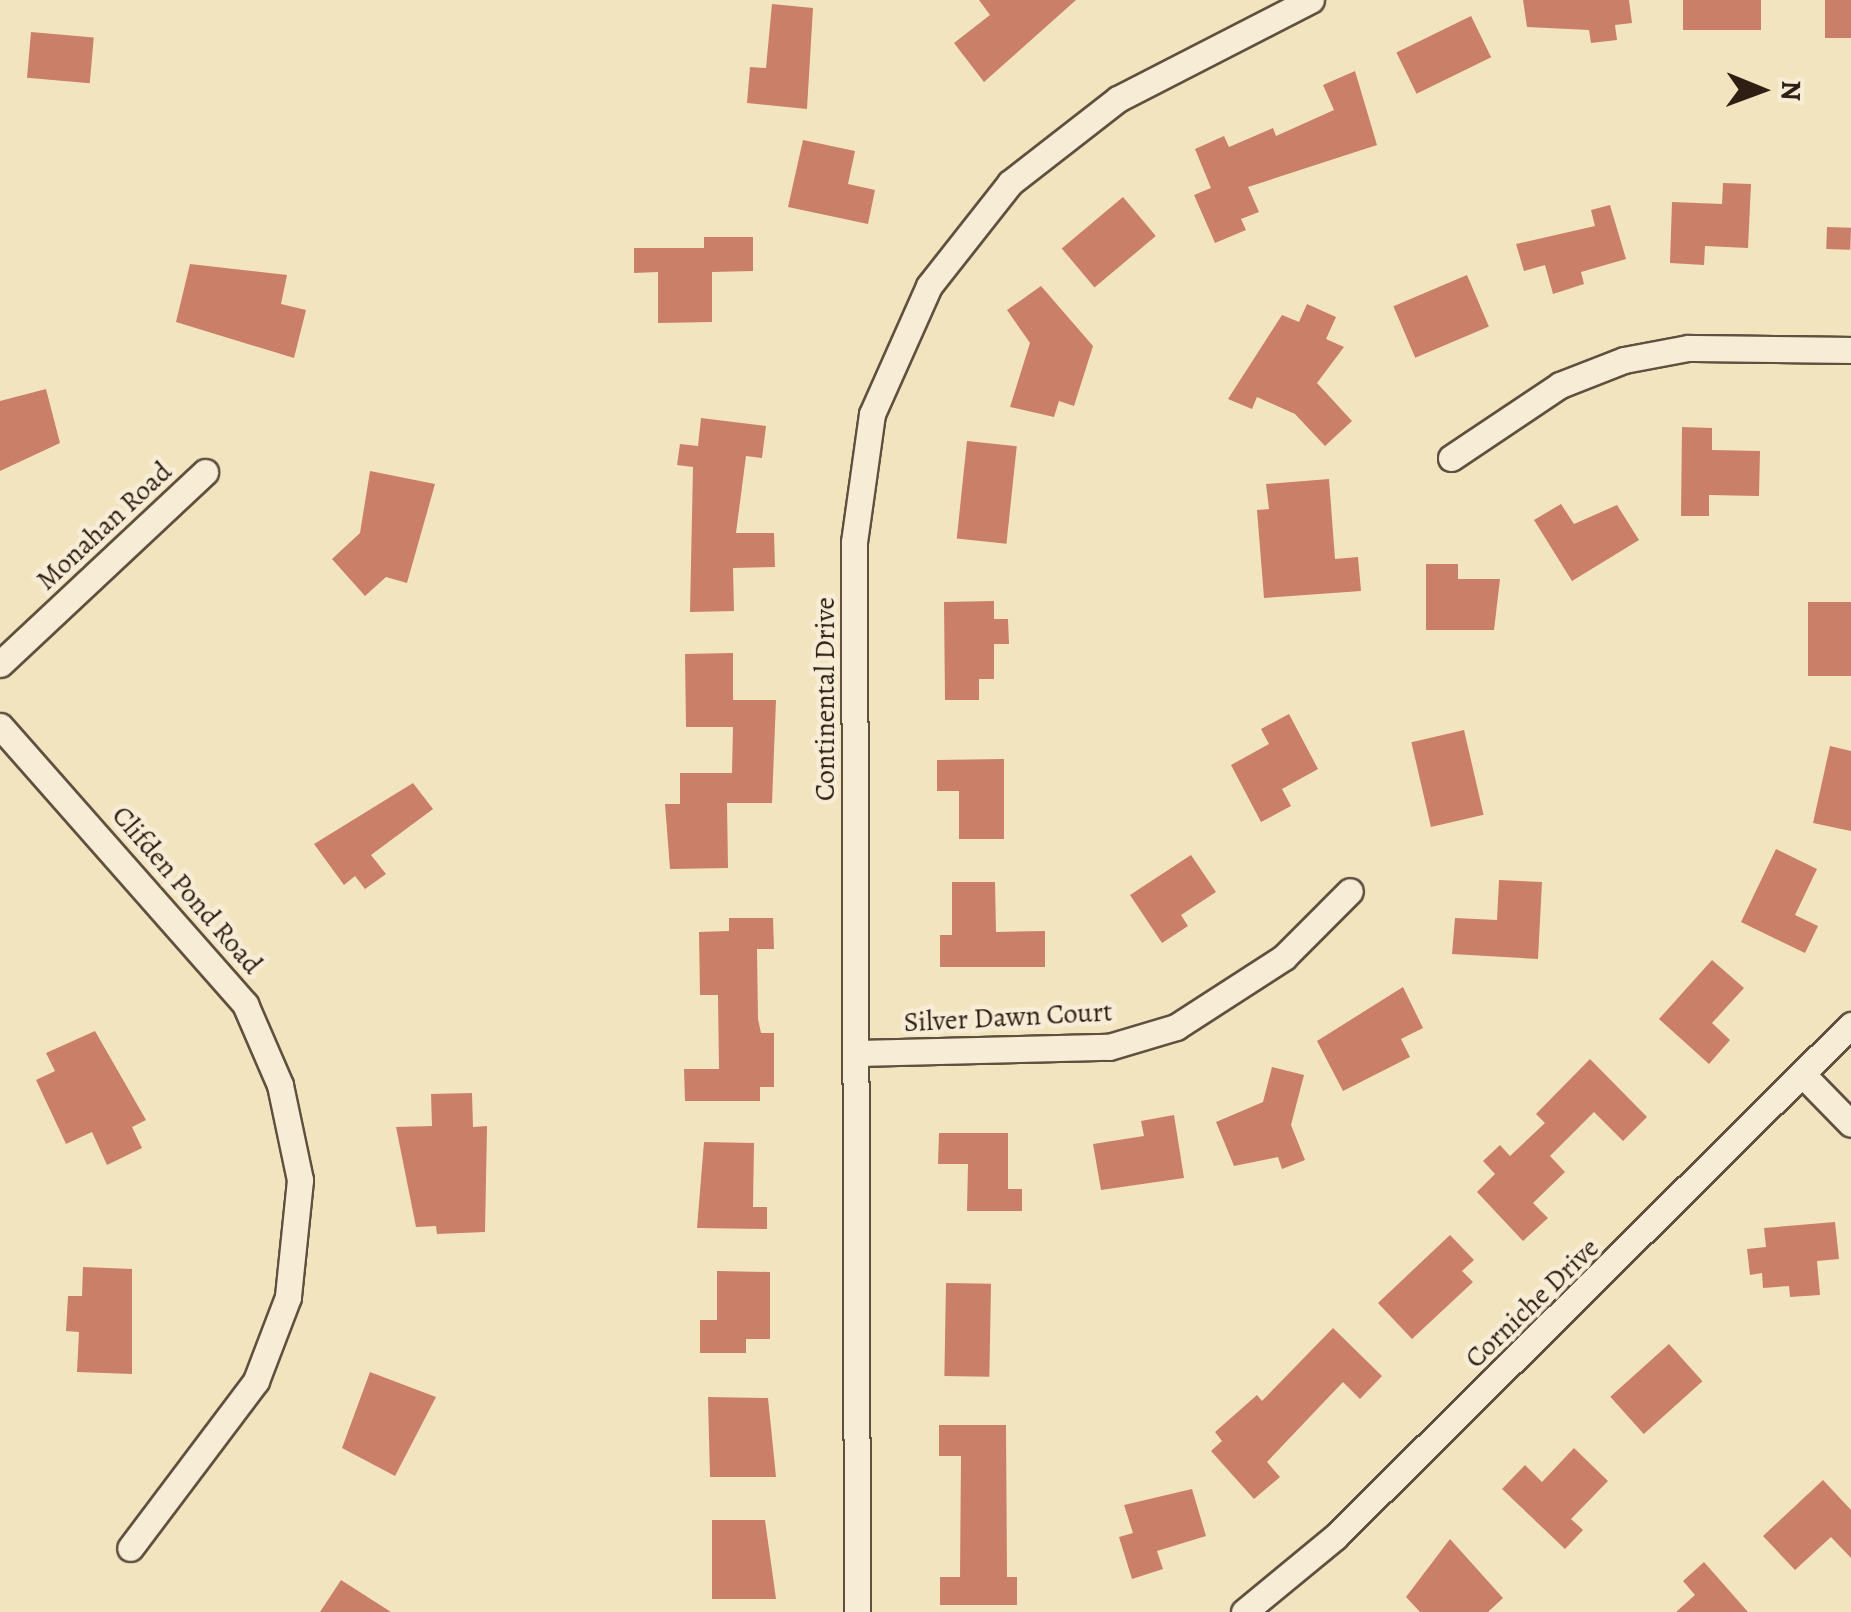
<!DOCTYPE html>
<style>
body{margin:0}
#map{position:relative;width:1851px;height:1612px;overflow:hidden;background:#f3e4c0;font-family:Alegreya,serif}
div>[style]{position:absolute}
.building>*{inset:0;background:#ca7f68;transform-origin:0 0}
.roads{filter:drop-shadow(2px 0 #5f503f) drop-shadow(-2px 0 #5f503f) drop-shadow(0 2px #5f503f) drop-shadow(0 -2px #5f503f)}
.minor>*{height:25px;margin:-12.5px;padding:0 12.5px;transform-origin:12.5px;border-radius:12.5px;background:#f7edd6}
span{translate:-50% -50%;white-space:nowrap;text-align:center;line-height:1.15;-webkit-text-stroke:9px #f7edd6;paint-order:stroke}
.street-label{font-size:28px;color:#2e1e14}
.north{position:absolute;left:1711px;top:40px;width:100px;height:100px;-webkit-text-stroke:8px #f7edd6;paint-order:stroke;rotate:91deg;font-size:28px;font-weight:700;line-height:40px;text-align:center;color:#2e1e14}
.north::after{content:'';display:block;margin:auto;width:35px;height:45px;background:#2e1e14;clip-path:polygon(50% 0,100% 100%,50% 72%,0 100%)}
</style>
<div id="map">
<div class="building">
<i style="clip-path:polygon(979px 0,1076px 0,984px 82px,954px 43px,990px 15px)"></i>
<i style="clip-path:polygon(1523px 0,1629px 0,1632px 23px,1615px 25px,1617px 40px,1591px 43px,1589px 30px,1527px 27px)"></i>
<i style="left:1683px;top:0;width:78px;height:30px"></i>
<i style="left:1825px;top:0;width:26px;height:38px"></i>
<i style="clip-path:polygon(772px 4px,813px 8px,807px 109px,747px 103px,750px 67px,766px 68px)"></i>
<i style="left:1471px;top:16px;width:46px;height:83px;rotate:64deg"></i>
<i style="left:31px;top:32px;width:63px;height:46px;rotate:5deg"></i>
<i style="clip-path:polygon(1355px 71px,1377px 145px,1248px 187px,1259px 212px,1241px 219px,1246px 230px,1215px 243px,1194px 195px,1211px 188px,1195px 149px,1224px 136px,1229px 147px,1273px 128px,1276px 136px,1334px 110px,1323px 85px)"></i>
<i style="clip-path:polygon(803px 140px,855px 151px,848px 184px,875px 190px,868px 224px,788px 207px)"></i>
<i style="clip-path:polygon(1723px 183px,1751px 184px,1748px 248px,1705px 246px,1704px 265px,1670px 263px,1672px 202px,1722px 204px)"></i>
<i style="left:1123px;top:197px;width:51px;height:80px;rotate:50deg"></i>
<i style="clip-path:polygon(1610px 205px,1626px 259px,1581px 272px,1584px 284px,1553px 294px,1545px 265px,1524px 271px,1516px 244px,1595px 226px,1591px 210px)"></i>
<i style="left:1827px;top:227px;width:24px;height:22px;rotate:2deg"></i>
<i style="clip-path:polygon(704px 237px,753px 237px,753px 271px,712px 272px,712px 322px,658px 323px,658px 272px,634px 273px,634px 248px,704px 248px)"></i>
<i style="clip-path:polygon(190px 264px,287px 275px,281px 304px,306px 310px,294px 358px,176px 322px)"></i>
<i style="left:1467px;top:275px;width:56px;height:80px;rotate:67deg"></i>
<i style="clip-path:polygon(1041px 286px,1093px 346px,1074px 406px,1059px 401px,1054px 417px,1010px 407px,1030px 343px,1007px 310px)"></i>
<i style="clip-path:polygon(1307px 304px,1336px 317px,1326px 339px,1344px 347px,1317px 383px,1352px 421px,1325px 446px,1295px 414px,1257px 397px,1252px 409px,1228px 399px,1282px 315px,1299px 322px)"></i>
<i style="clip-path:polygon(46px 389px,60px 443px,0 471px,0 401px)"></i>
<i style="clip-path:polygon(701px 418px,766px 426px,762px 458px,746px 456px,736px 533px,774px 533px,775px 567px,733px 568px,734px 611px,690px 612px,693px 467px,677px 465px,680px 444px,698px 446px)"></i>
<i style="clip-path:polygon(1682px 427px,1712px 428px,1712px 450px,1760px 451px,1759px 496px,1709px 495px,1709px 516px,1681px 516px)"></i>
<i style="left:967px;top:441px;width:50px;height:98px;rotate:6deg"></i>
<i style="clip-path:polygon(370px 471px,435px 484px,407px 583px,386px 577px,365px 596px,332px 559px,360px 533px)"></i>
<i style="clip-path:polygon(1329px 479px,1335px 559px,1358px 557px,1361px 591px,1264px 598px,1257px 510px,1269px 509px,1266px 484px)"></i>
<i style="clip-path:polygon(1561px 504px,1574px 524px,1617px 505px,1639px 540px,1572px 581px,1534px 520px)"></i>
<i style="clip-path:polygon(1426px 564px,1458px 564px,1458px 579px,1500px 579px,1494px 630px,1426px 630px)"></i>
<i style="clip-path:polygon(994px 601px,994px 619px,1008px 619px,1009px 644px,994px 644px,994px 679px,979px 679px,979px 700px,945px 700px,944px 602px)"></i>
<i style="left:1808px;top:602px;width:43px;height:74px"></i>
<i style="clip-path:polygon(733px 653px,733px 700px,776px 700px,772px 803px,727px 803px,728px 868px,670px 869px,665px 804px,680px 804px,680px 773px,732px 773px,733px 727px,686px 727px,685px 654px)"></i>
<i style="clip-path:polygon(1289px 714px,1318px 769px,1282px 789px,1291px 806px,1261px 822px,1231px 765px,1269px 744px,1261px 729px)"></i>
<i style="left:1464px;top:730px;width:87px;height:54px;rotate:77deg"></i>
<i style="clip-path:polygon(1830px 746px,1851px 751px,1851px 831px,1813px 823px)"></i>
<i style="clip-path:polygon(1004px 759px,1004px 839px,959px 839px,959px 791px,937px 791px,937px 760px)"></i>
<i style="clip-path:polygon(413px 783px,433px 809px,371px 855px,386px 874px,365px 889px,355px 876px,344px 885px,314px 844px)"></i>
<i style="clip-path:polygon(1776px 849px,1817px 869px,1795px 915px,1818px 926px,1805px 953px,1741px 922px)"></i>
<i style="clip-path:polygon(1191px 855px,1216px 892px,1181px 915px,1188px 926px,1162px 943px,1130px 895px)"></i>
<i style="clip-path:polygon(1499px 880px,1542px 882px,1538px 959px,1452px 954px,1455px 918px,1497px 920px)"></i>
<i style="clip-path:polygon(952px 882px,995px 882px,996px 932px,1045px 931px,1045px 967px,940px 967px,940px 935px,952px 935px)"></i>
<i style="clip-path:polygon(729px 918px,773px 918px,774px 949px,757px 949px,758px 1019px,761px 1033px,774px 1033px,774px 1087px,760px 1087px,760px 1101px,685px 1101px,684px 1069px,719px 1069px,718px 995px,700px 995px,699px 932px,729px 931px)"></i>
<i style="clip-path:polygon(1712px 960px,1744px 988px,1712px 1023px,1730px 1040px,1709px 1064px,1659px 1019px)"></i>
<i style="clip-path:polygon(1403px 987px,1423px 1028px,1401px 1039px,1410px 1057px,1343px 1091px,1317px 1041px)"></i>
<i style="clip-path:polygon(95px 1031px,146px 1120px,132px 1127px,142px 1148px,107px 1165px,92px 1132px,66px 1144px,36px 1080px,55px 1071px,46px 1053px)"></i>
<i style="clip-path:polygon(1590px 1059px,1647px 1117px,1623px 1141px,1594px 1112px,1550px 1156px,1565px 1172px,1533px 1203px,1548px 1218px,1523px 1241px,1477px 1192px,1495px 1174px,1483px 1161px,1500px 1145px,1510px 1156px,1545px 1123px,1536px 1114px)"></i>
<i style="clip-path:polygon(1272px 1067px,1304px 1075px,1291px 1125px,1305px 1160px,1282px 1169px,1278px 1157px,1234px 1166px,1216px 1122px,1263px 1102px)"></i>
<i style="clip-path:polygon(472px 1093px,473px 1127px,487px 1126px,485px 1232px,437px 1234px,436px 1226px,416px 1227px,396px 1127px,432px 1126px,431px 1094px)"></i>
<i style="clip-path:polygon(1174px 1115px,1184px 1178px,1101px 1190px,1093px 1144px,1144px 1136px,1141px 1121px)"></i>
<i style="clip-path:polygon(939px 1133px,1008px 1133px,1008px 1189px,1022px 1189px,1022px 1211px,967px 1211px,968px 1164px,938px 1164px)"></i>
<i style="clip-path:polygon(704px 1142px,754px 1143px,753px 1207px,767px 1207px,767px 1229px,697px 1228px)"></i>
<i style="clip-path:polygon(1835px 1222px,1839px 1259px,1817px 1261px,1820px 1295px,1790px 1297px,1789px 1286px,1763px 1288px,1762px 1273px,1750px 1275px,1747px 1249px,1766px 1247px,1764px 1228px)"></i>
<i style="clip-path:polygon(1450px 1235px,1474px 1260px,1462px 1271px,1473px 1282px,1412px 1339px,1378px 1303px)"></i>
<i style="clip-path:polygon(83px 1267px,132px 1269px,132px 1374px,77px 1372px,79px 1332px,66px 1331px,68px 1296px,82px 1296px)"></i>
<i style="clip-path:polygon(717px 1271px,770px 1272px,770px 1339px,746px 1339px,746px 1353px,700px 1353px,700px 1320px,717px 1320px)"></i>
<i style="left:946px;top:1283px;width:45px;height:93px;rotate:1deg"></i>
<i style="clip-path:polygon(1333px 1328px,1382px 1376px,1360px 1399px,1343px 1382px,1267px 1462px,1280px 1477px,1254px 1499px,1211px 1451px,1222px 1441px,1215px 1432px,1257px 1395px,1262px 1401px)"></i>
<i style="left:1669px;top:1344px;width:50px;height:79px;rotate:48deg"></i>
<i style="clip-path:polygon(370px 1372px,436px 1397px,395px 1476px,342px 1448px)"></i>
<i style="clip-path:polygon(708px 1397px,768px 1398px,776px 1477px,710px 1477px)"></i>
<i style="clip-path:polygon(939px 1425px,1006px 1425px,1007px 1577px,1017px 1577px,1017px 1605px,940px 1605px,940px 1577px,960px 1577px,961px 1456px,939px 1456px)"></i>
<i style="clip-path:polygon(1574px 1448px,1608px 1481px,1571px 1519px,1583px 1530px,1565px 1549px,1502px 1489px,1525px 1465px,1542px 1482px)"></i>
<i style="clip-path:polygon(1823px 1480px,1851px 1510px,1851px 1558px,1831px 1537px,1795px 1570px,1763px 1536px)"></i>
<i style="clip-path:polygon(1192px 1489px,1206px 1536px,1157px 1551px,1163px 1569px,1132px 1579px,1119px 1537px,1133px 1533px,1124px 1505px)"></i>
<i style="clip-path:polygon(712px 1520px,765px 1520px,776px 1599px,712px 1599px)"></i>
<i style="clip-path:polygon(1450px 1539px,1503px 1598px,1488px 1612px,1420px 1612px,1406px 1597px)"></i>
<i style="clip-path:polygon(1704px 1562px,1748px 1612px,1676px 1612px,1695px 1595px,1683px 1581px)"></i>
<i style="clip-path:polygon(341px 1580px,391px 1612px,320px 1612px)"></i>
</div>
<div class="roads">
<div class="minor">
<i style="left:1451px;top:458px;width:131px;rotate:-33.8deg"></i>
<i style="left:1560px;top:385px;width:69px;rotate:-21.3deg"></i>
<i style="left:1624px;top:360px;width:65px;rotate:-10.6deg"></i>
<i style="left:1688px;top:348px;width:163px;rotate:0.7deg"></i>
<i style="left:0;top:664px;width:281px;rotate:-43.1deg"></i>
<i style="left:0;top:726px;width:371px;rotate:48.6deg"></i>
<i style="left:245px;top:1004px;width:88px;rotate:66.6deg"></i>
<i style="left:280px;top:1085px;width:97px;rotate:78.1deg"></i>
<i style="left:300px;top:1180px;width:118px;rotate:95.9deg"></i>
<i style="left:288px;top:1297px;width:90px;rotate:110.9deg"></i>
<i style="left:256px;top:1381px;width:209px;rotate:127deg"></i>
<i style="left:858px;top:1053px;width:251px;rotate:-1.4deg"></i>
<i style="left:1109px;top:1047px;width:70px;rotate:-16.6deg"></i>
<i style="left:1176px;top:1027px;width:129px;rotate:-32.9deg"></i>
<i style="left:1284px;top:957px;width:93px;rotate:-45deg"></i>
<i style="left:1806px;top:1078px;width:64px;rotate:45.6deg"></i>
<i style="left:857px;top:1612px;width:1070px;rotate:-90.16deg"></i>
<i style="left:854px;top:542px;width:129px;rotate:-82deg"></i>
<i style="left:872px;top:414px;width:140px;rotate:-66deg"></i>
<i style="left:929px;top:286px;width:131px;rotate:-51.8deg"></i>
<i style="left:1010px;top:183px;width:137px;rotate:-37.9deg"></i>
<i style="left:1118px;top:99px;width:217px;rotate:-27.2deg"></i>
<i style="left:1244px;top:1612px;width:118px;rotate:-39.5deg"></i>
<i style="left:1335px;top:1537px;width:727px;rotate:-44.78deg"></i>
</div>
</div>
<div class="street-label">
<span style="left:104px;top:526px;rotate:-43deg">Monahan Road</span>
<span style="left:825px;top:699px;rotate:-90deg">Continental Drive</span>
<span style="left:187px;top:890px;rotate:49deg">Clifden Pond Road</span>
<span style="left:1008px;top:1017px;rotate:-3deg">Silver Dawn Court</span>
<span style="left:1532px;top:1303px;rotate:-44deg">Corniche Drive</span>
</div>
<div class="north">N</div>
</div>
